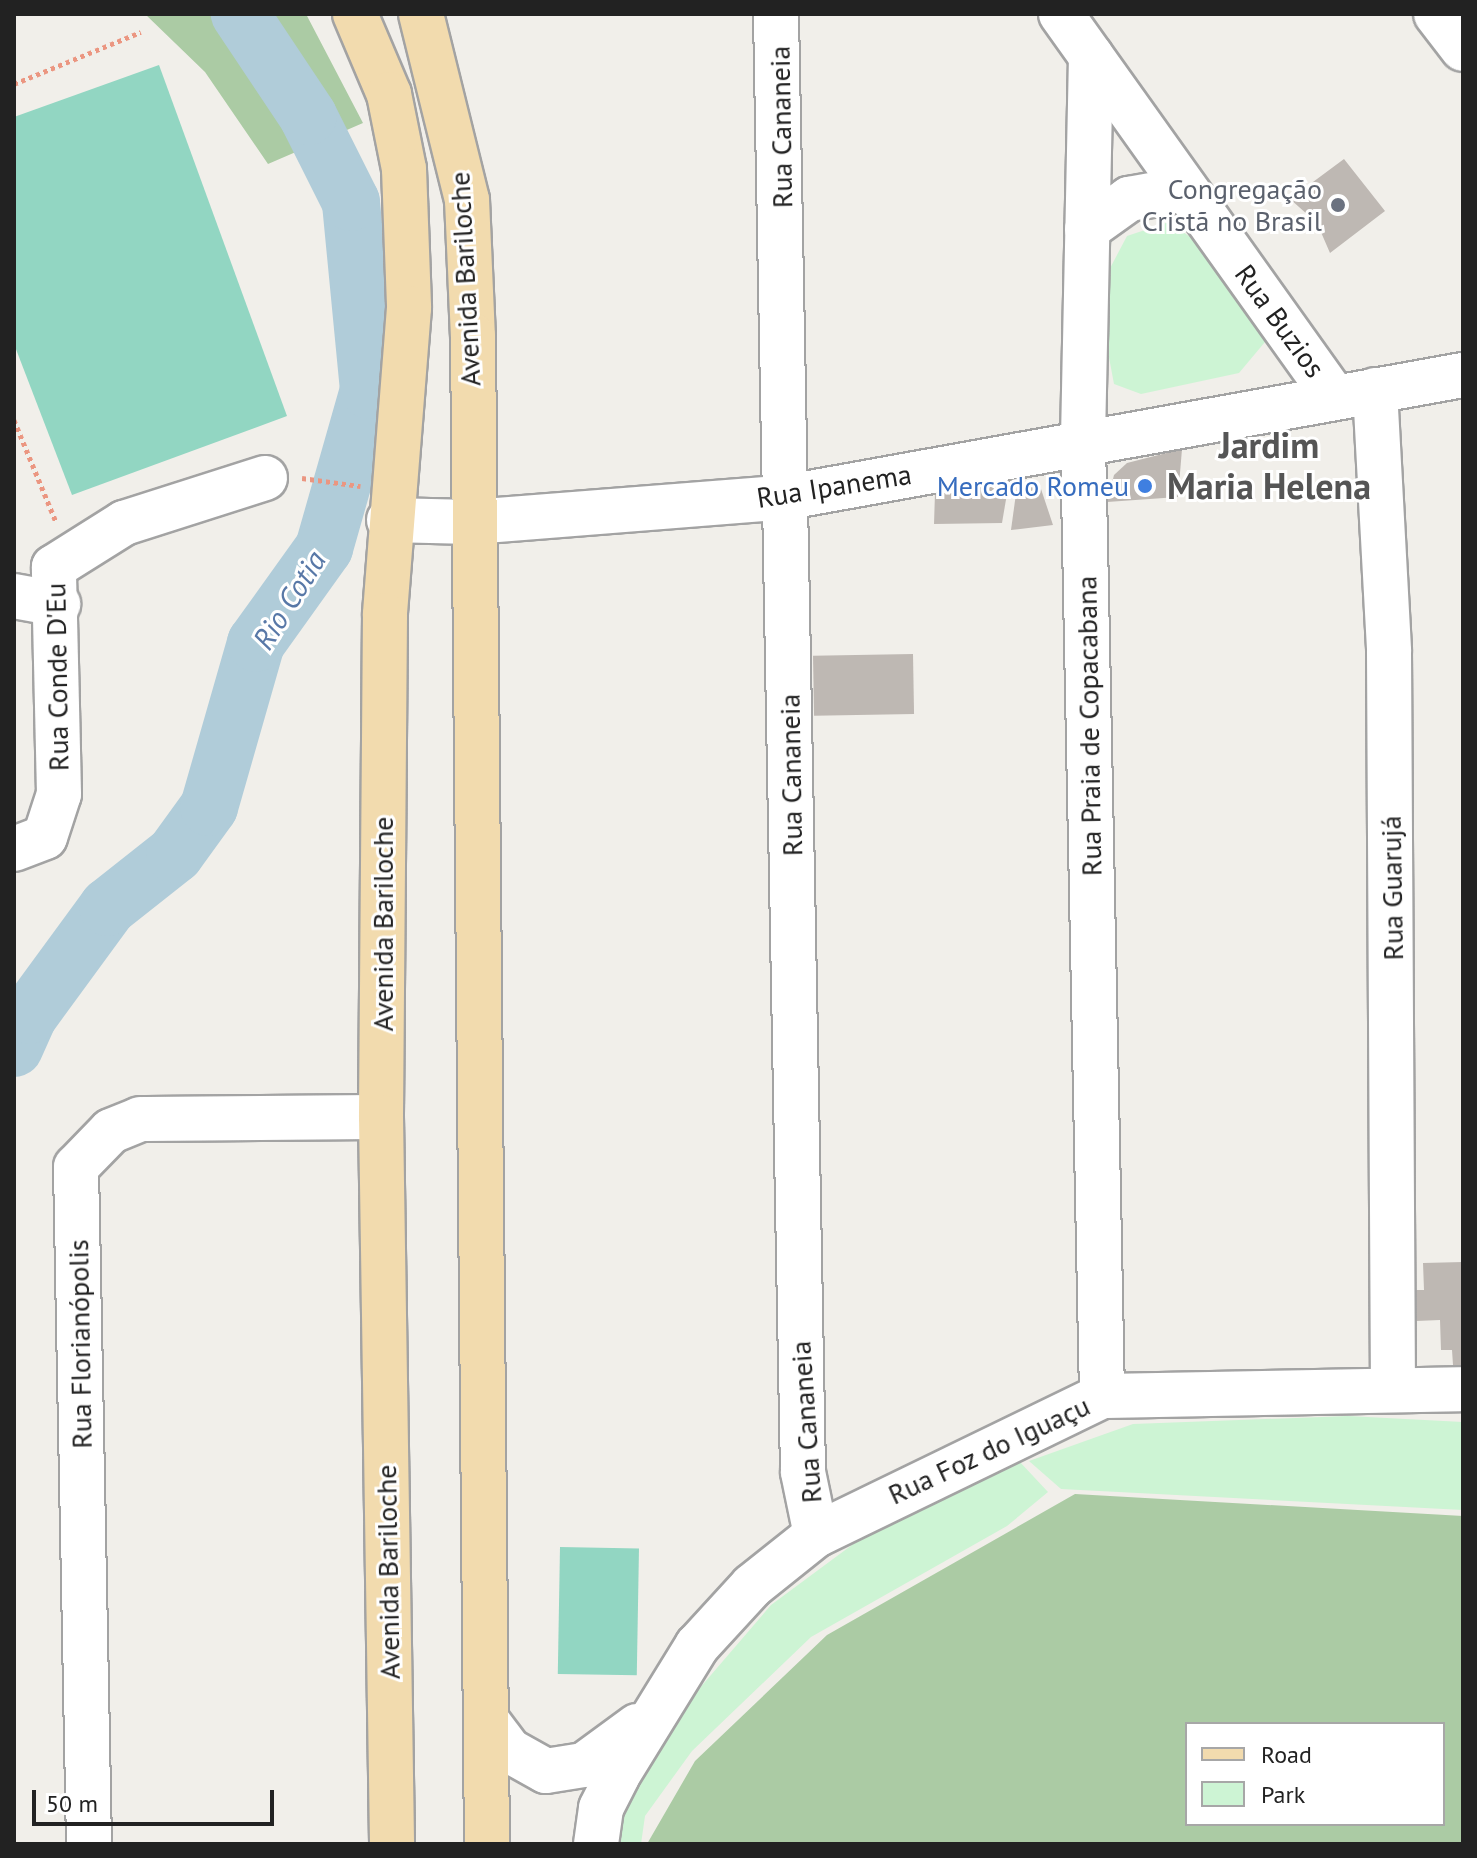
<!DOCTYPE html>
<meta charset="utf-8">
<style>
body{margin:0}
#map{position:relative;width:1477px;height:1858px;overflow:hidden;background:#f1efea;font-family:"PT Sans",sans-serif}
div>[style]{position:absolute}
.forest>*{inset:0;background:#abcba4}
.park>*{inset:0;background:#cdf4d4}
.pitch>*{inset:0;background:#92d6c2;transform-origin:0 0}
.river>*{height:58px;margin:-29px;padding:0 29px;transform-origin:29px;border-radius:29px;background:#b0ccd9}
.building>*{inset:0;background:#beb8b3;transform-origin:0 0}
.path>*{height:5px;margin-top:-2.5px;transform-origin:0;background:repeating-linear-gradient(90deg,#eb9681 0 4px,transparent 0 8px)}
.roads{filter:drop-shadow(2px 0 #a3a3a3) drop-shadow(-2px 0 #a3a3a3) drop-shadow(0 2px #a3a3a3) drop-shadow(0 -2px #a3a3a3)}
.minor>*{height:44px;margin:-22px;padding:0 22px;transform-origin:22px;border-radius:22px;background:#fff}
.major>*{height:44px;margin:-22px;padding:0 22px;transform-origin:22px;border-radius:22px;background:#f2dbae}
.dots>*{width:22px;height:22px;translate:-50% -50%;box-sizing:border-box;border:4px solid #fff;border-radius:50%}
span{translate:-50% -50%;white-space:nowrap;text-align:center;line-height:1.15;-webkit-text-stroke:6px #fff;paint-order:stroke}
.street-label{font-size:28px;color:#222}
.worship-label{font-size:28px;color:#5b616d}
.right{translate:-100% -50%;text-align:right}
.shop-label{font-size:28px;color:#366cbe}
.water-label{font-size:30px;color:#5878a7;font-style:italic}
.district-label{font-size:36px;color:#555;font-weight:700}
.frame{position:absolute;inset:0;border:16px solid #222;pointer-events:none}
.legend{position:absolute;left:1185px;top:1722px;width:260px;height:104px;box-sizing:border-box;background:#fff;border:2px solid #a7a7a7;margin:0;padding:10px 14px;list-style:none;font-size:24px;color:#222}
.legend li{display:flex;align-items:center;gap:16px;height:40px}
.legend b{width:40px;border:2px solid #a7a7a7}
.scale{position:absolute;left:32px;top:1790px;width:242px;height:36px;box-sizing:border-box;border:4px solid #222;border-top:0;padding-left:10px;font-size:24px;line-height:28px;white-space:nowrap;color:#222;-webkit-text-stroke:6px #fff;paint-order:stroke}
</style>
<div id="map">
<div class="forest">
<i style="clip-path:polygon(145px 14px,306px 14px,363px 123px,268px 164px,205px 72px)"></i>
<i style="clip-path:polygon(evenodd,1075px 1494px,1463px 1516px,1463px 1844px,647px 1844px,695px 1761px,827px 1635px,1075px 1494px,1187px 1724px,1443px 1724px,1443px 1824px,1187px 1824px,1187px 1724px)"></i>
</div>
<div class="park">
<i style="clip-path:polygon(1169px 222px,1207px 249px,1270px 336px,1239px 373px,1141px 394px,1114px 384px,1097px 293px,1127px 236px)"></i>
<i style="clip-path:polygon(1348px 1416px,1463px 1422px,1463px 1510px,1061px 1489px,1029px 1461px,1133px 1424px)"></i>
<i style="clip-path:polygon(1019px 1461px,1048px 1492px,1007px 1526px,811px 1637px,692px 1751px,645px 1816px,641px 1844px,611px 1844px,607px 1838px,662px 1732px,771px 1605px,856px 1542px)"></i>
</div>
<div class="pitch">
<i style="clip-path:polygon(159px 65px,287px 416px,72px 495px,14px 344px,14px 117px)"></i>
<i style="left:560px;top:1547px;width:79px;height:127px;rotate:1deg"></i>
</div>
<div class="river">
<i style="left:14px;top:1048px;width:36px;rotate:-66deg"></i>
<i style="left:29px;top:1015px;width:134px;rotate:-53.8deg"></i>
<i style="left:108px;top:907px;width:85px;rotate:-38.3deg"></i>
<i style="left:175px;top:854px;width:58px;rotate:-54.1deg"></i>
<i style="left:209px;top:807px;width:171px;rotate:-74deg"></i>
<i style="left:256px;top:643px;width:117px;rotate:-54.4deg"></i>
<i style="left:324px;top:548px;width:164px;rotate:-74.1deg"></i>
<i style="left:369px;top:390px;width:189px;rotate:-95.5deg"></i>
<i style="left:351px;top:202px;width:96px;rotate:-116.6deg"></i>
<i style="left:308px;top:116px;width:123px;rotate:-123.7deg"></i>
</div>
<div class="building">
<i style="clip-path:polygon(1344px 159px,1385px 211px,1330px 253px,1317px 223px,1290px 199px)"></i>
<i style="clip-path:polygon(1182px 449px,1178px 497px,1107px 502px,1114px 475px,1127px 463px)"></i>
<i style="clip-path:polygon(1010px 476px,1002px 523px,934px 524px,935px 492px)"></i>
<i style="clip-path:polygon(1018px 479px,1040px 486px,1053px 525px,1011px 530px)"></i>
<i style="left:913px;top:654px;width:60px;height:100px;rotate:89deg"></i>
<i style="clip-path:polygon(1463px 1262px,1463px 1365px,1453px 1365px,1452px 1350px,1441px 1350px,1440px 1320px,1416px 1321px,1416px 1290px,1424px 1290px,1423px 1263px)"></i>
</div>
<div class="path">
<i style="left:14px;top:84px;width:137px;rotate:-22.3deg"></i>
<i style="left:14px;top:420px;width:110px;rotate:67.6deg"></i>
<i style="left:302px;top:478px;width:59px;rotate:7.9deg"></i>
</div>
<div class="roads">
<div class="minor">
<i style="left:776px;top:14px;width:1458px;rotate:88.94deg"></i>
<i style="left:803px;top:1472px;width:64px;rotate:78.3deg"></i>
<i style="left:1061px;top:14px;width:467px;rotate:54.5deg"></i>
<i style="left:1436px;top:14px;width:44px;rotate:52.4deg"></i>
<i style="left:1091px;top:56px;width:385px;rotate:91.2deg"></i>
<i style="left:1083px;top:441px;width:955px;rotate:88.86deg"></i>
<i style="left:1087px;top:229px;width:52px;rotate:-35.5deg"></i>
<i style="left:1129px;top:199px;width:57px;rotate:-10.1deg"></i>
<i style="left:1375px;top:390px;width:262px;rotate:86.9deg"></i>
<i style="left:1389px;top:652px;width:734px;rotate:89.69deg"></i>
<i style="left:389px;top:520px;width:83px;rotate:1.4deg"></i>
<i style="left:472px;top:522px;width:317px;rotate:-4.5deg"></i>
<i style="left:788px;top:497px;width:686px;rotate:-10.25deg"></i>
<i style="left:14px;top:596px;width:45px;rotate:10.3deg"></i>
<i style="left:14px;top:849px;width:33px;rotate:-21deg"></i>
<i style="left:45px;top:837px;width:45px;rotate:-72deg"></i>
<i style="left:59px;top:794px;width:227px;rotate:-91.3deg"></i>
<i style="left:54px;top:567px;width:83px;rotate:-32.2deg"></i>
<i style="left:124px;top:523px;width:148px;rotate:-17.7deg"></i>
<i style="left:487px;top:1721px;width:38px;rotate:53deg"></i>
<i style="left:510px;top:1751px;width:41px;rotate:29.1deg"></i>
<i style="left:546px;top:1771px;width:38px;rotate:-9deg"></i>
<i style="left:584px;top:1765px;width:66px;rotate:-36.3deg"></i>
<i style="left:89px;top:1844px;width:677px;rotate:-91.1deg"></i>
<i style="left:76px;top:1167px;width:50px;rotate:-45.8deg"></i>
<i style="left:111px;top:1131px;width:31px;rotate:-22deg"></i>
<i style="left:140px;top:1119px;width:241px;rotate:-0.5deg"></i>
<i style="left:596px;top:1844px;width:36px;rotate:-82deg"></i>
<i style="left:601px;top:1808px;width:36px;rotate:-63deg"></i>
<i style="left:617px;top:1776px;width:153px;rotate:-58.4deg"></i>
<i style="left:697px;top:1646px;width:81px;rotate:-47.5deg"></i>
<i style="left:752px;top:1586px;width:82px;rotate:-38.6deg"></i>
<i style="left:816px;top:1535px;width:318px;rotate:-25.9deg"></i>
<i style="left:1102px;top:1396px;width:361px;rotate:-1.1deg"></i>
</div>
<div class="major">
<i style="left:355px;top:14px;width:87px;rotate:67deg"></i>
<i style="left:389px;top:94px;width:76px;rotate:78.7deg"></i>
<i style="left:404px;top:169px;width:139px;rotate:87.9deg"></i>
<i style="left:409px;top:308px;width:308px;rotate:94.5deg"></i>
<i style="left:385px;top:615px;width:502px;rotate:90.46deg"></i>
<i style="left:381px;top:1117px;width:727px;rotate:89.13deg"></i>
<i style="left:421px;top:14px;width:192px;rotate:76.1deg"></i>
<i style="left:467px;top:200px;width:136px;rotate:87.5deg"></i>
<i style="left:473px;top:336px;width:1508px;rotate:89.47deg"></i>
</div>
</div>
<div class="dots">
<i style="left:1338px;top:205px;background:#6b7280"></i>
<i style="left:1145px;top:486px;background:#3f7fe0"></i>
</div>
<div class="street-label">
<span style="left:781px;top:127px;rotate:-91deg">Rua Cananeia</span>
<span style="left:465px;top:279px;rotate:-93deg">Avenida Bariloche</span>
<span style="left:1280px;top:321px;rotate:54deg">Rua Buzios</span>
<span style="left:834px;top:486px;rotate:-9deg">Rua Ipanema</span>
<span style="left:57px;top:677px;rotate:-91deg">Rua Conde D'Eu</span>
<span style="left:1089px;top:726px;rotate:-91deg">Rua Praia de Copacabana</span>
<span style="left:791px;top:775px;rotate:-91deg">Rua Cananeia</span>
<span style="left:1392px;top:888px;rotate:-91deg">Rua Guarujá</span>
<span style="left:383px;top:924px;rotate:-90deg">Avenida Bariloche</span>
<span style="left:80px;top:1344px;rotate:-91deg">Rua Florianópolis</span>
<span style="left:806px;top:1422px;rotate:-94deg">Rua Cananeia</span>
<span style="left:989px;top:1450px;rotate:-25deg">Rua Foz do Iguaçu</span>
<span style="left:388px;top:1572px;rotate:-91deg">Avenida Bariloche</span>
</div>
<div class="worship-label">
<span class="right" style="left:1322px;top:205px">Congregação<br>Cristã no Brasil</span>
</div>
<div class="shop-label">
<span class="right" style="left:1129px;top:486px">Mercado Romeu</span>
</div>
<div class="water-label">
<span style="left:289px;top:600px;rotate:-58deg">Rio Cotia</span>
</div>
<div class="district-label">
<span style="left:1269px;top:465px">Jardim<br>Maria Helena</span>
</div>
<div class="frame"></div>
<ul class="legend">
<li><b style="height:10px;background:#f2dbae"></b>Road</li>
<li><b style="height:22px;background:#cdf4d4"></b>Park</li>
</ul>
<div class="scale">50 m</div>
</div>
